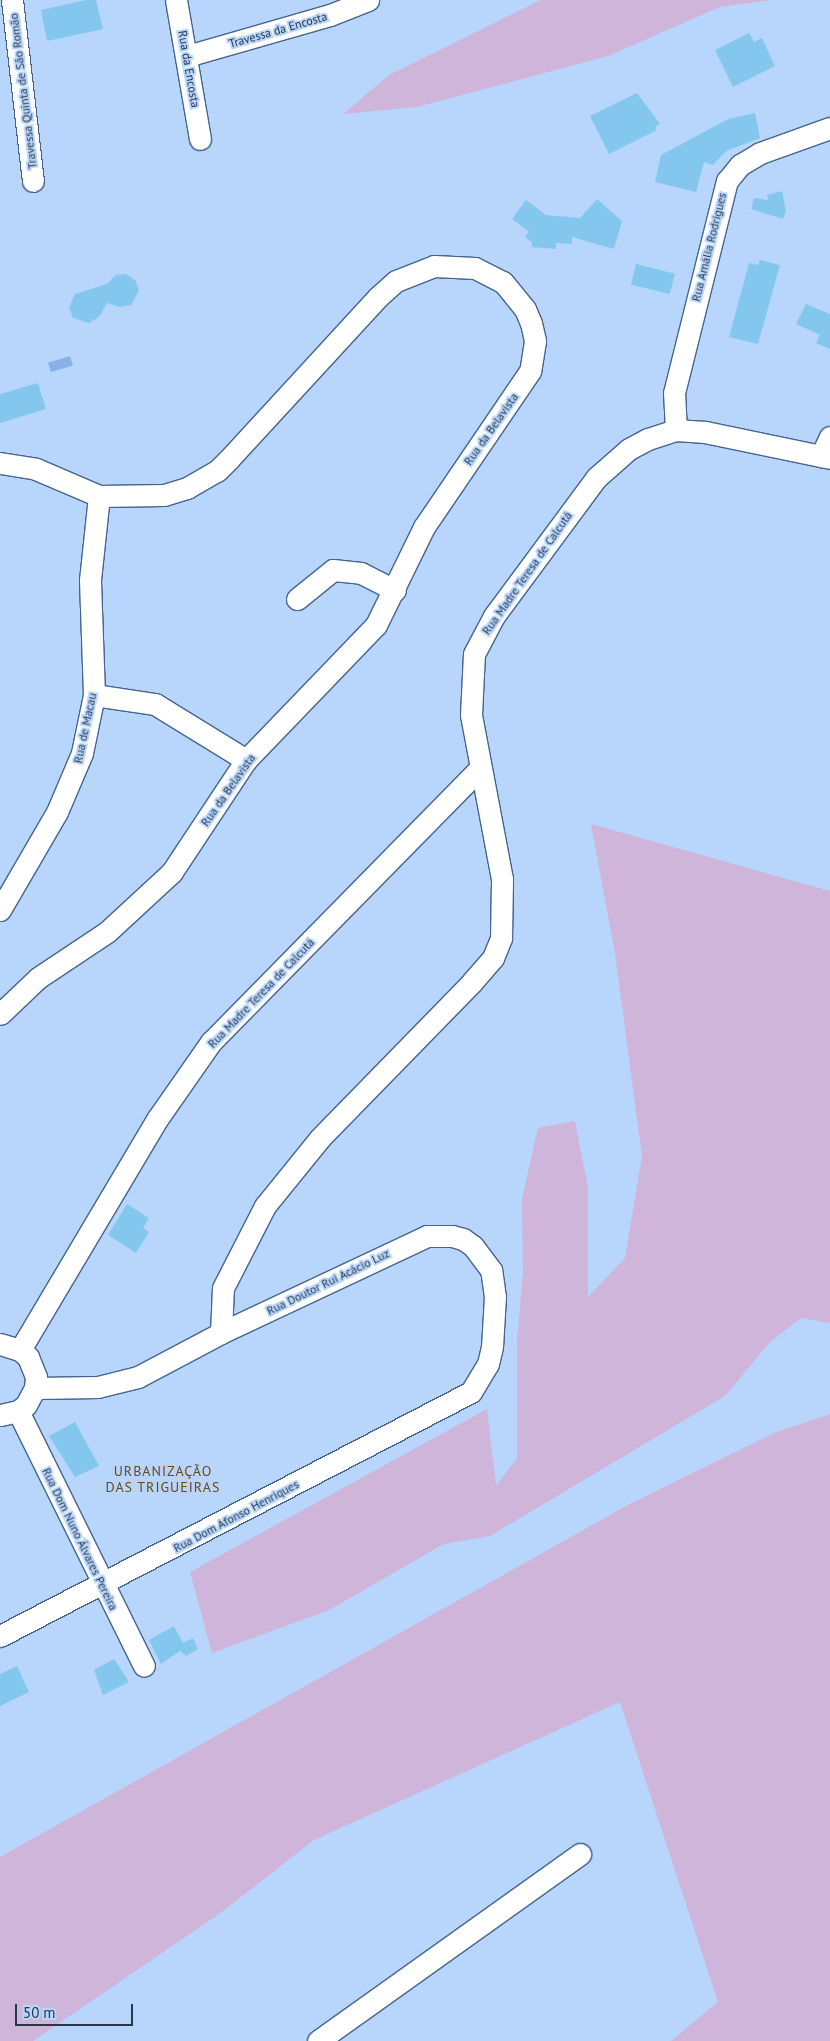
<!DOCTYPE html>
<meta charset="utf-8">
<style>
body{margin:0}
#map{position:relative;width:830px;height:2041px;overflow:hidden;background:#b8d5fc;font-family:"PT Sans",sans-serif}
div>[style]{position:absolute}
.green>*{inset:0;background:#ceb5d9}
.water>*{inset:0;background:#89b2e7;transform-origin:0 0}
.building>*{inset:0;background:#83c7ef;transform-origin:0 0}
.roads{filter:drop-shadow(1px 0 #44648f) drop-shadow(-1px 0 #44648f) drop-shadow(0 1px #44648f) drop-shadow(0 -1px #44648f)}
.minor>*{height:21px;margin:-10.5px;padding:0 10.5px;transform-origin:10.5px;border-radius:10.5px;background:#fff}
span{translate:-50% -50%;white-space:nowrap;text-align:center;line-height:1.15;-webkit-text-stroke:4px #b8d5fc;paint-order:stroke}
.street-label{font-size:12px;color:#28374a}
.neighbourhood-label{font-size:14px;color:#684813;letter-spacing:1px}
.scale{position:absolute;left:15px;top:2004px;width:118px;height:22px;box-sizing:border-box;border:2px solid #28374a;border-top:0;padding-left:6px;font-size:15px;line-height:18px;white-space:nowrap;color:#28374a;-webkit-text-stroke:4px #b8d5fc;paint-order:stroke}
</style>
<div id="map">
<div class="green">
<i style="clip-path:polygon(541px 0,772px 0,720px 7px,608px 56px,417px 107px,343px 114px,389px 75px)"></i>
<i style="clip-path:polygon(591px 824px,830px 891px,830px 1323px,801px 1318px,771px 1341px,725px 1396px,490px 1536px,444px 1544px,329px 1610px,212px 1653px,190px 1572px,487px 1409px,496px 1486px,517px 1458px,517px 1341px,523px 1273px,522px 1199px,538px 1128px,575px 1121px,588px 1188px,588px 1297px,625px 1258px,642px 1156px,615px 953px)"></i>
<i style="clip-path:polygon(830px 1414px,830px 2041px,671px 2041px,718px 2002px,620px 1702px,314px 1840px,219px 1914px,33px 2041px,0 2041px,0 1857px,628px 1505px,774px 1433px)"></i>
</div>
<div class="water">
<i style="left:70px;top:356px;width:10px;height:23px;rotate:73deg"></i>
</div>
<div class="building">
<i style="clip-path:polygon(86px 0,96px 0,103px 29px,47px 41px,41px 10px)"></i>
<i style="clip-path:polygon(749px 33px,754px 42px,762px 38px,775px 66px,733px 87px,715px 50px)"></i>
<i style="clip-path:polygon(637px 93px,660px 124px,655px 126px,657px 130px,609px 154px,590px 116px)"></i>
<i style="clip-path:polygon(755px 113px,760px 138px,726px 151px,713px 165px,704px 162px,696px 192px,655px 182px,661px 155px,728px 119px)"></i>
<i style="clip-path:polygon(782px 191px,786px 211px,783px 219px,751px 209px,754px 198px,768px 200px,767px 195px)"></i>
<i style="clip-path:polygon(597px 199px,622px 221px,614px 249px,572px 237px,572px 244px,556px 243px,556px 249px,532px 247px,532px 242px,525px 237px,529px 232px,512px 219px,526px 200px,546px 215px,580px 218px)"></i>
<i style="clip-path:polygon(760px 260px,780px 265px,758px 344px,729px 337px,749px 263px,758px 265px)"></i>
<i style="left:636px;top:264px;width:40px;height:21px;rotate:14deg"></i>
<i style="clip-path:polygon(126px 274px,135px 280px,139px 290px,131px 305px,120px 307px,107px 303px,99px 317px,89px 323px,73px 318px,69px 307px,75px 294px,107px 284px,116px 275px)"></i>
<i style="clip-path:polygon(806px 304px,830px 314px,830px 349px,816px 343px,820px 335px,796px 324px)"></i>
<i style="clip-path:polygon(38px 383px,46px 409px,0 423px,0 394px)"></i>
<i style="clip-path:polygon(127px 1204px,149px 1218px,143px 1228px,149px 1232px,136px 1253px,108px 1235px)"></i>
<i style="clip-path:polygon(75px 1422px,99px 1466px,75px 1477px,49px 1436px)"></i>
<i style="clip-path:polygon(174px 1626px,183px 1643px,193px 1638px,198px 1649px,186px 1656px,180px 1651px,161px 1664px,149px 1640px)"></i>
<i style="clip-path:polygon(114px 1659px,129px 1682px,103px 1695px,94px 1670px)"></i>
<i style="clip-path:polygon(17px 1666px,29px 1692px,0 1706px,0 1674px)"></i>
</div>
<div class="roads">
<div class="minor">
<i style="left:12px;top:0;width:182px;rotate:83.4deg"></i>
<i style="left:176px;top:0;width:141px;rotate:80.2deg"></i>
<i style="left:187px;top:56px;width:149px;rotate:-16deg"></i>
<i style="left:330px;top:15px;width:41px;rotate:-21.5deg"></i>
<i style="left:676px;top:430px;width:37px;rotate:-93deg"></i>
<i style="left:674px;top:393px;width:219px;rotate:-76deg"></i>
<i style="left:727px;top:181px;width:21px;rotate:-51deg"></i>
<i style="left:740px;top:165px;width:23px;rotate:-31deg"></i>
<i style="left:760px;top:153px;width:74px;rotate:-19.7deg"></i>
<i style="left:821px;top:456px;width:21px;rotate:-65deg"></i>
<i style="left:0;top:463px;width:36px;rotate:9deg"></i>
<i style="left:36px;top:469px;width:69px;rotate:23.2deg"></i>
<i style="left:99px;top:496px;width:65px;rotate:-0.9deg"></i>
<i style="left:164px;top:495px;width:24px;rotate:-17deg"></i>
<i style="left:187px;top:488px;width:34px;rotate:-30deg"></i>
<i style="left:217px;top:471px;width:17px;rotate:-45deg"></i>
<i style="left:229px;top:459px;width:220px;rotate:-47.4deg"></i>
<i style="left:378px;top:297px;width:24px;rotate:-42deg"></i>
<i style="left:396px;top:281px;width:41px;rotate:-21.5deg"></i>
<i style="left:434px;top:266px;width:41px;rotate:2.8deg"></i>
<i style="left:475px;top:268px;width:31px;rotate:27deg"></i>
<i style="left:503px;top:282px;width:35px;rotate:51deg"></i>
<i style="left:525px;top:309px;width:15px;rotate:67deg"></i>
<i style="left:531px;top:323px;width:18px;rotate:77deg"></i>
<i style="left:535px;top:341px;width:30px;rotate:99deg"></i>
<i style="left:530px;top:371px;width:189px;rotate:124.2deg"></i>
<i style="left:424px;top:527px;width:109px;rotate:116.1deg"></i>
<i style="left:376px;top:625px;width:187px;rotate:133.9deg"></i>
<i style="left:246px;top:760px;width:134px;rotate:123.5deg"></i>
<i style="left:172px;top:872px;width:88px;rotate:137.3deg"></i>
<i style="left:107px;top:932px;width:83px;rotate:146.3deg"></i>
<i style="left:38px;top:978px;width:52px;rotate:136.5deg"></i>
<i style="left:297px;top:599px;width:46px;rotate:-38.9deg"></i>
<i style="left:333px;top:570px;width:28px;rotate:6deg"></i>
<i style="left:361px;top:573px;width:38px;rotate:27deg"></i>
<i style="left:94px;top:695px;width:62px;rotate:8.4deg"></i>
<i style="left:155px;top:704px;width:107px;rotate:31.6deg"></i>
<i style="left:0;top:910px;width:113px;rotate:-59.8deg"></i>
<i style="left:57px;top:812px;width:64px;rotate:-67deg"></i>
<i style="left:82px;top:753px;width:59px;rotate:-78.3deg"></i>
<i style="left:94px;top:695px;width:115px;rotate:-92deg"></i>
<i style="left:90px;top:580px;width:84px;rotate:-83.9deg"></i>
<i style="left:221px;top:1333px;width:45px;rotate:-87.5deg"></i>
<i style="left:223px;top:1288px;width:92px;rotate:-62.9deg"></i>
<i style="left:265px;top:1206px;width:87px;rotate:-51deg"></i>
<i style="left:320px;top:1138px;width:218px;rotate:-45.7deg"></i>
<i style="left:472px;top:982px;width:32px;rotate:-49deg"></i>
<i style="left:493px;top:958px;width:22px;rotate:-68deg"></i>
<i style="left:501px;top:938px;width:59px;rotate:-89deg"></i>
<i style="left:502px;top:879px;width:167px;rotate:-100.7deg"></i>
<i style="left:471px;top:715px;width:61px;rotate:-87.2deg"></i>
<i style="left:474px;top:654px;width:43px;rotate:-62.2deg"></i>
<i style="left:494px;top:616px;width:172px;rotate:-53.5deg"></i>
<i style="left:596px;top:478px;width:44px;rotate:-41.3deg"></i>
<i style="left:629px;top:449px;width:21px;rotate:-28deg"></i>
<i style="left:648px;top:439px;width:29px;rotate:-18deg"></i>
<i style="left:676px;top:430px;width:29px;rotate:4deg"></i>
<i style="left:705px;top:432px;width:128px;rotate:11.7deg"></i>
<i style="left:0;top:1344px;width:21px;rotate:17deg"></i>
<i style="left:20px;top:1350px;width:11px;rotate:41deg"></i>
<i style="left:28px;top:1357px;width:22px;rotate:68deg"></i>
<i style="left:36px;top:1377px;width:11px;rotate:95deg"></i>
<i style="left:35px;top:1388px;width:19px;rotate:118deg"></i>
<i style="left:26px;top:1405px;width:10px;rotate:143deg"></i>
<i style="left:18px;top:1411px;width:18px;rotate:167deg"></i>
<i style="left:20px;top:1350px;width:270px;rotate:-59.3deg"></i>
<i style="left:158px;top:1118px;width:93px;rotate:-55.1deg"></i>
<i style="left:211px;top:1042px;width:383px;rotate:-45.5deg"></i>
<i style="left:18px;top:1411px;width:284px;rotate:63.7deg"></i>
<i style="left:0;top:1636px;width:530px;rotate:-27.39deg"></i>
<i style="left:471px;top:1392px;width:33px;rotate:-59deg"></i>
<i style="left:488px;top:1364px;width:17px;rotate:-77deg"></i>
<i style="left:492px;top:1347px;width:50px;rotate:-86.6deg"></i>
<i style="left:495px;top:1297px;width:27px;rotate:-98deg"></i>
<i style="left:491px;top:1270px;width:30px;rotate:-127deg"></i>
<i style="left:473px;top:1246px;width:12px;rotate:-145deg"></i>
<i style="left:463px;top:1239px;width:11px;rotate:-165deg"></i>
<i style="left:452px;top:1236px;width:25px;rotate:180deg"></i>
<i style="left:427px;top:1236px;width:228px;rotate:154.8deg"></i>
<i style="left:221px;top:1333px;width:94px;rotate:152.1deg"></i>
<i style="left:138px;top:1377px;width:41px;rotate:166deg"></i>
<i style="left:98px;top:1387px;width:63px;rotate:179.1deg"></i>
<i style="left:318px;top:2041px;width:322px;rotate:-35.5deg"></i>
</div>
</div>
<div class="street-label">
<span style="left:278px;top:30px;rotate:-16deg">Travessa da Encosta</span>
<span style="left:189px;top:69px;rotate:80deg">Rua da Encosta</span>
<span style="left:23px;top:91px;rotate:-97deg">Travessa Quinta de São Romão</span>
<span style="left:709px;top:247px;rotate:-76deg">Rua Amália Rodrigues</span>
<span style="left:491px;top:429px;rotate:-55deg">Rua da Belavista</span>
<span style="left:527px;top:573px;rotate:-55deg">Rua Madre Teresa de Calcutá</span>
<span style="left:85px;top:728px;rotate:-78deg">Rua de Macau</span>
<span style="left:228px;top:790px;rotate:-55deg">Rua da Belavista</span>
<span style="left:261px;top:993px;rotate:-46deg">Rua Madre Teresa de Calcutá</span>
<span style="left:328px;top:1282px;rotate:-26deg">Rua Doutor Rui Acácio Luz</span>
<span style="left:236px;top:1516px;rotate:-28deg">Rua Dom Afonso Henriques</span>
<span style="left:80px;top:1539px;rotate:64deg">Rua Dom Nuno Álvares Pereira</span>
</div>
<div class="neighbourhood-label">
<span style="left:163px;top:1479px">URBANIZAÇÃO<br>DAS TRIGUEIRAS</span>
</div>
<div class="scale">50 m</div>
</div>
